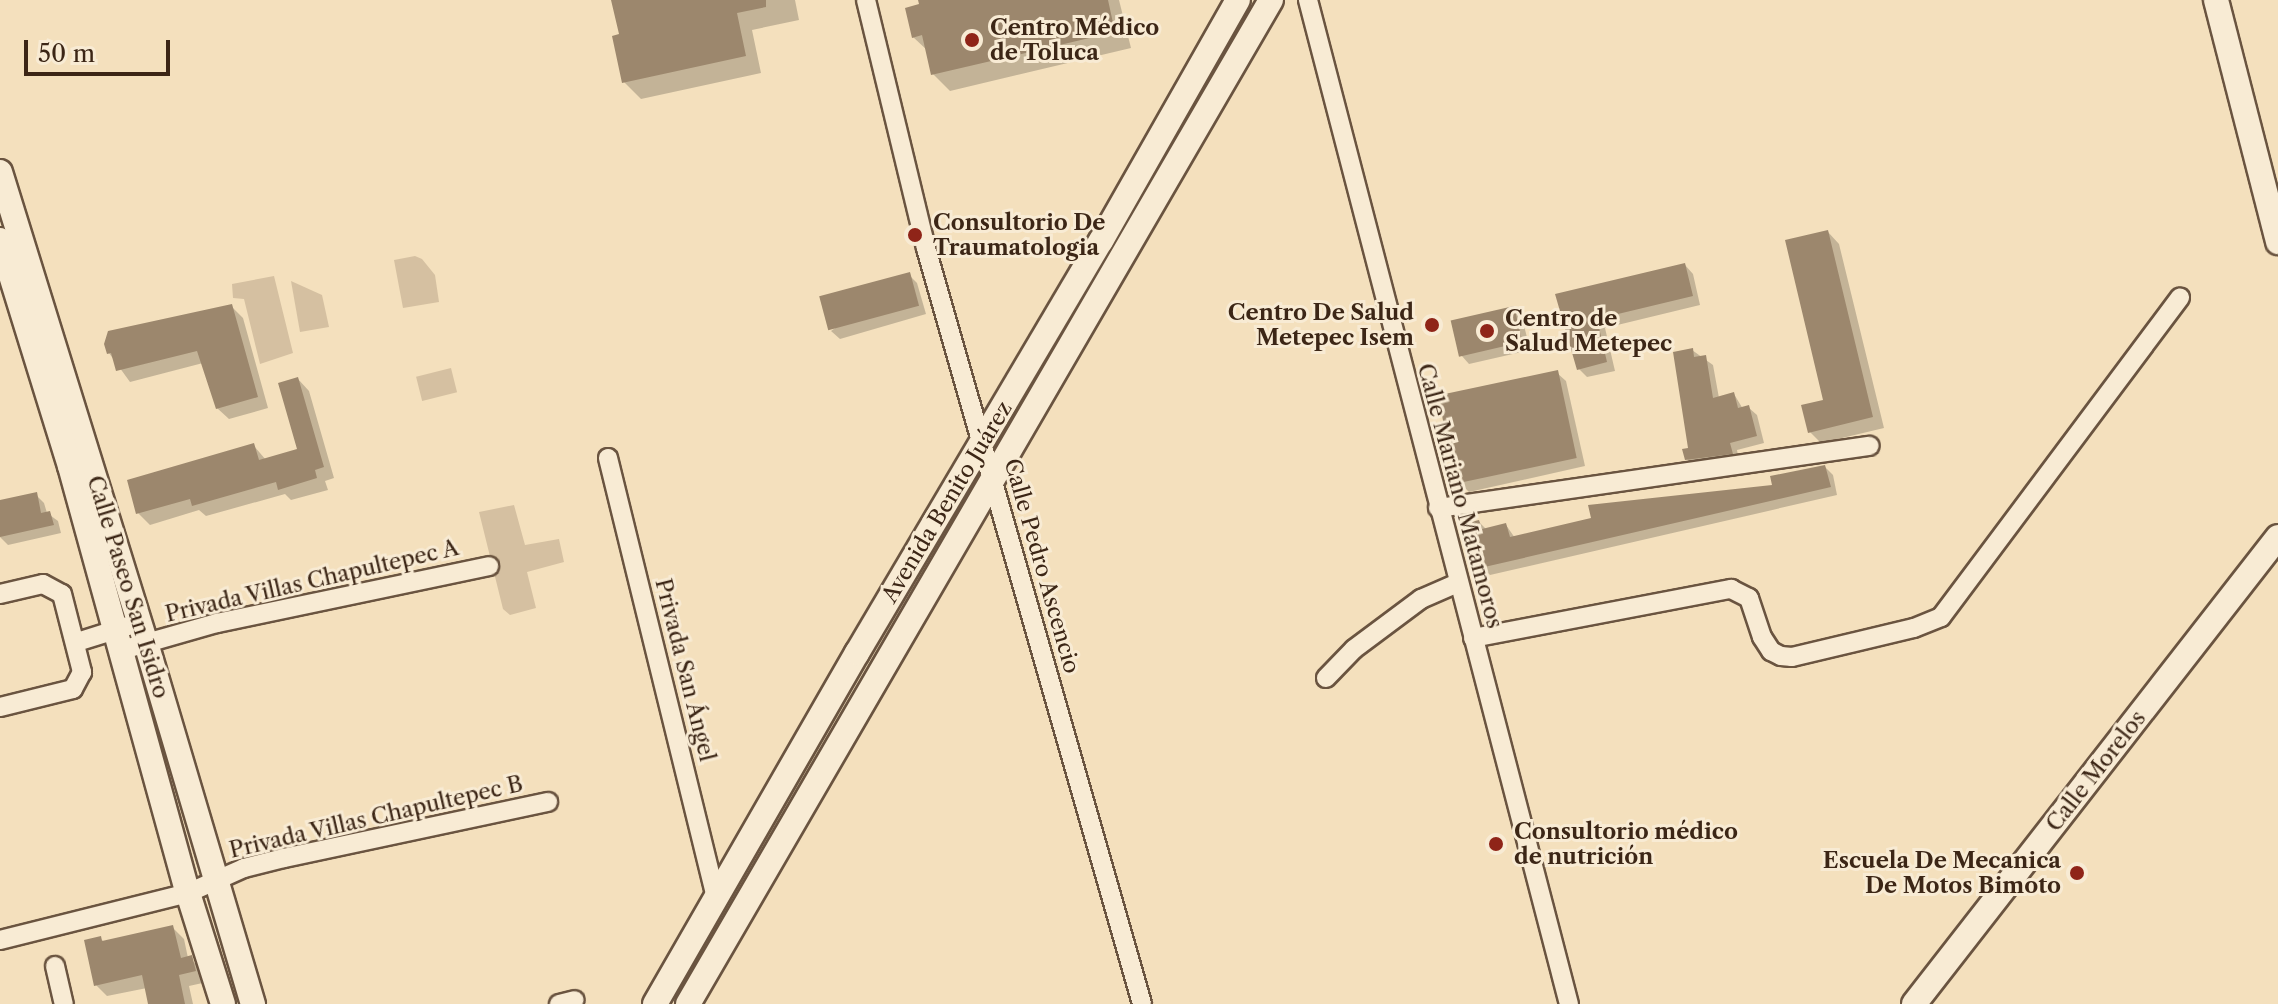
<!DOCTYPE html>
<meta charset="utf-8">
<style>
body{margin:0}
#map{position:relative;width:2278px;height:1004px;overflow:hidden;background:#f4e0bd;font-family:"Libre Caslon Text",serif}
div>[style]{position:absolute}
.green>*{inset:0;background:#d5c0a1;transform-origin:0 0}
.shadow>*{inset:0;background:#0003}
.building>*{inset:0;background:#9c876d;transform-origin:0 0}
.roads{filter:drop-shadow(2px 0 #6a5440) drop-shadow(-2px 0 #6a5440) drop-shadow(0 2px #6a5440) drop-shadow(0 -2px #6a5440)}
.street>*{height:18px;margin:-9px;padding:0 9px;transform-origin:9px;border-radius:9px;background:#f8ebd4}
.secondary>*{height:24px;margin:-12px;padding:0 12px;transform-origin:12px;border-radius:12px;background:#f8ebd4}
.dots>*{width:22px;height:22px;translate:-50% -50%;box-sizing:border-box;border:4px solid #f8ebd4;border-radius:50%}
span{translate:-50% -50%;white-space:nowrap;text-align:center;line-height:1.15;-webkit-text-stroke:6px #f8ebd4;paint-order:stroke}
.poi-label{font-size:22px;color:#3c2616;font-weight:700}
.left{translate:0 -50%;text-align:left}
.right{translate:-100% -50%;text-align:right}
.street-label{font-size:22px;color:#3c2616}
.scale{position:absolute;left:24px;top:40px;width:146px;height:36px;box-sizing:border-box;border:4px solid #3c2616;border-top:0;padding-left:10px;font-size:24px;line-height:28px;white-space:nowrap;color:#3c2616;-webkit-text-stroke:6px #f8ebd4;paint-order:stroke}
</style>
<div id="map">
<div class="green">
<i style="clip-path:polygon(415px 256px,422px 259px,435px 275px,439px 302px,403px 308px,394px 260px)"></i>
<i style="clip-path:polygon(274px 276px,293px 353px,260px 364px,244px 299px,233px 298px,232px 284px)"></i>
<i style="clip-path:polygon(291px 281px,322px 295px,329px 327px,300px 332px)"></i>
<i style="left:451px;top:368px;width:25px;height:36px;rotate:76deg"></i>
<i style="clip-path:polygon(514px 505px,525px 545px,559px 539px,564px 562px,527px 572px,536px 608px,510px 615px,503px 609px,479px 512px)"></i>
</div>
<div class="shadow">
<i style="clip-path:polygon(613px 0,795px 0,799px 20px,752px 30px,761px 73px,641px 99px,624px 82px,621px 36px)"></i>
<i style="clip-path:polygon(920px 0,1119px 0,1131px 48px,950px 91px,933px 74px,928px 51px,913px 37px)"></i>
<i style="clip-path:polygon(1828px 232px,1839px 244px,1884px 428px,1821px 443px,1810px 432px,1826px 401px)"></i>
<i style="clip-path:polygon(1685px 265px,1693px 274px,1700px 305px,1605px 328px,1615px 371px,1587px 377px,1579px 369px,1558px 296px)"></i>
<i style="clip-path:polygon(909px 275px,917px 283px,926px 314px,840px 339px,831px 331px)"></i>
<i style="clip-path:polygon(231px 306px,243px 318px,268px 408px,229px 419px,217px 408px,203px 363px,130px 382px,109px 353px)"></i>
<i style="clip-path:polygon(1514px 308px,1522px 317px,1530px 350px,1469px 364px,1461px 355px)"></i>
<i style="clip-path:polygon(1692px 350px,1713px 365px,1719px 398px,1734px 394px,1743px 409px,1749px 408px,1757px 415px,1764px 443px,1737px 450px,1739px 461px,1695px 467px,1687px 459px,1691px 449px)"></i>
<i style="clip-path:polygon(1557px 373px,1566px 381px,1585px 466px,1469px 492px,1460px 483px)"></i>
<i style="clip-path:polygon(298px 379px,309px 391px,334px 478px,325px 481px,328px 490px,291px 500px,285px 494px,206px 516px,199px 510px,150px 525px,138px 513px,254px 446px,266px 460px,299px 450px)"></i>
<i style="clip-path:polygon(1825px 467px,1833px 475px,1837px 495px,1490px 575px,1482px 567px,1477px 548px,1469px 539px,1479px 522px,1487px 530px,1506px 525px,1515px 538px,1775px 487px)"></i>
<i style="clip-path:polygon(36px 495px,44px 503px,47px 513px,58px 521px,61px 533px,8px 545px,0 537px,0 502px)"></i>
<i style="clip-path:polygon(173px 928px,184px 939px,188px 958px,203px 969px,207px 982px,189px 986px,193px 1004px,150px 1004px,147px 988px,107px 996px,96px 985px,100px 938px,104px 942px)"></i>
</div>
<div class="building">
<i style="clip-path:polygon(611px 0,766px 0,766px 7px,737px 13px,746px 56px,622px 83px,612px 36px,619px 34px)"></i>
<i style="clip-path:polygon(918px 0,1108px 0,1115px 32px,931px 75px,922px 35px,912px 38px,905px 8px,919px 4px)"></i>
<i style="clip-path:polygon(1828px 230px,1873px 417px,1808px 433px,1801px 405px,1823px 400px,1785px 240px)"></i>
<i style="clip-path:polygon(1685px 263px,1693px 296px,1597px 319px,1607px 362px,1577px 370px,1555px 294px)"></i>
<i style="left:910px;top:272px;width:35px;height:94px;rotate:75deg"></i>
<i style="clip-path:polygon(232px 304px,258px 397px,216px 409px,197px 351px,116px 371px,111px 353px,107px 354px,104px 344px,108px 331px)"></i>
<i style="left:1514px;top:306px;width:37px;height:65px;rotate:77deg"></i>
<i style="clip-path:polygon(1693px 348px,1694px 357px,1706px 355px,1713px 398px,1734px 392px,1738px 408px,1749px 405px,1757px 436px,1730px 443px,1733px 454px,1685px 460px,1682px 449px,1688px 448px,1673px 352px)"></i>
<i style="left:1558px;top:370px;width:90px;height:123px;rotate:78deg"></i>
<i style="clip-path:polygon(298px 377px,324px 467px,315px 470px,317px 478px,278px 490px,276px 482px,192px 506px,190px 499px,136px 514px,127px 480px,254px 443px,259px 460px,297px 449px,278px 383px)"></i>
<i style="clip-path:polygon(1825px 465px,1831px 487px,1480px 568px,1473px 539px,1467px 541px,1463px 524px,1479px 520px,1482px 529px,1506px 523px,1510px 537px,1591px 518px,1588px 505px,1772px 485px,1770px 476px)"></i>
<i style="clip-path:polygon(37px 492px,41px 513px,50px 511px,54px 525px,0 537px,0 500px)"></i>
<i style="clip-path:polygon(173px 925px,181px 958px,192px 955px,196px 971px,179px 975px,185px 1004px,148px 1004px,142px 975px,94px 986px,84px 940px,101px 936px,102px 941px)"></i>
</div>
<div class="roads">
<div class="street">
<i style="left:866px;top:0;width:255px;rotate:76.4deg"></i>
<i style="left:926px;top:248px;width:786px;rotate:74.05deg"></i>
<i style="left:1308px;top:0;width:1037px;rotate:75.43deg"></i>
<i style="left:608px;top:458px;width:450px;rotate:76.2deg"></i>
<i style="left:1438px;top:508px;width:436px;rotate:-8.2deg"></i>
<i style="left:0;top:594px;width:44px;rotate:-13.1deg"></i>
<i style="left:43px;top:584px;width:21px;rotate:28deg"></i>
<i style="left:62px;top:594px;width:81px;rotate:75.6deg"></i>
<i style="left:82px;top:672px;width:19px;rotate:118deg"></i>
<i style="left:73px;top:689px;width:75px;rotate:166.1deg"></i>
<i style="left:1473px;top:638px;width:263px;rotate:-10.8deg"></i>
<i style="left:1731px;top:589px;width:20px;rotate:27deg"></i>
<i style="left:1749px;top:598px;width:41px;rotate:71.6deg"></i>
<i style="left:1762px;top:637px;width:17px;rotate:57deg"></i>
<i style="left:1771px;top:651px;width:11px;rotate:27deg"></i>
<i style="left:1781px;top:656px;width:11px;rotate:5deg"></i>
<i style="left:1792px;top:657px;width:125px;rotate:-13.4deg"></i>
<i style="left:1914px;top:628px;width:29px;rotate:-22deg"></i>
<i style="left:1941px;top:617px;width:399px;rotate:-53.2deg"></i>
<i style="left:77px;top:642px;width:53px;rotate:-17.4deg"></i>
<i style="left:122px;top:650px;width:99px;rotate:-15.9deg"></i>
<i style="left:217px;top:623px;width:278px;rotate:-11.8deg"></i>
<i style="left:1326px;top:678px;width:40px;rotate:-46deg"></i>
<i style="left:1354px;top:649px;width:84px;rotate:-36.7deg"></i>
<i style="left:1421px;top:599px;width:40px;rotate:-23.4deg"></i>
<i style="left:0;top:940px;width:194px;rotate:-14deg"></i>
<i style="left:188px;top:893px;width:61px;rotate:-24.1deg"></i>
<i style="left:244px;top:868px;width:41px;rotate:-14deg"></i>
<i style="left:284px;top:858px;width:270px;rotate:-12deg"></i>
<i style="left:55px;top:966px;width:39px;rotate:77deg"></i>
<i style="left:559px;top:1004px;width:16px;rotate:-14deg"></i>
</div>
<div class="secondary">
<i style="left:2216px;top:0;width:250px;rotate:75.6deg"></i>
<i style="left:0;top:172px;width:493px;rotate:72.8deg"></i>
<i style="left:146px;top:643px;width:377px;rotate:73.5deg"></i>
<i style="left:0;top:240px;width:237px;rotate:72.8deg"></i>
<i style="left:70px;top:466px;width:443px;rotate:74.6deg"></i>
<i style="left:188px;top:893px;width:116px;rotate:72.5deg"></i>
<i style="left:655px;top:1004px;width:405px;rotate:-60.1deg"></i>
<i style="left:857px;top:653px;width:479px;rotate:-59.4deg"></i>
<i style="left:1101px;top:241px;width:277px;rotate:-60.4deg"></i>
<i style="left:688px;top:1004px;width:1161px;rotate:-59.86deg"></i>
<i style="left:1914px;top:1004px;width:592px;rotate:-52.07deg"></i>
</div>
</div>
<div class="dots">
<i style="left:972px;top:40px;background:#8f2418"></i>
<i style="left:915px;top:235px;background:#8f2418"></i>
<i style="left:1432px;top:325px;background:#8f2418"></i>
<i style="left:1487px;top:331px;background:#8f2418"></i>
<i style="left:1496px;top:844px;background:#8f2418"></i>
<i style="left:2077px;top:873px;background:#8f2418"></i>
</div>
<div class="poi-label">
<span class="left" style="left:990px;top:40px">Centro Médico<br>de Toluca</span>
<span class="left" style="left:933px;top:235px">Consultorio De<br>Traumatologia</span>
<span class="right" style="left:1414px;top:325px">Centro De Salud<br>Metepec Isem</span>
<span class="left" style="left:1505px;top:331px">Centro de<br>Salud Metepec</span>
<span class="left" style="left:1514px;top:844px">Consultorio médico<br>de nutrición</span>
<span class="right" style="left:2061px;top:873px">Escuela De Mecanica<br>De Motos Bimoto</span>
</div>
<div class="street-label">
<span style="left:1460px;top:496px;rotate:75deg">Calle Mariano Matamoros</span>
<span style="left:947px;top:502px;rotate:-59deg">Avenida Benito Juárez</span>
<span style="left:1042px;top:566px;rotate:74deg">Calle Pedro Ascencio</span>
<span style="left:312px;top:581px;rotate:-13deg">Privada Villas Chapultepec A</span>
<span style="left:128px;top:587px;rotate:73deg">Calle Paseo San Isidro</span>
<span style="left:685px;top:670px;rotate:76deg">Privada San Ángel</span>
<span style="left:2096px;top:771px;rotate:-52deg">Calle Morelos</span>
<span style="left:376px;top:817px;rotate:-13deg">Privada Villas Chapultepec B</span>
</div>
<div class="scale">50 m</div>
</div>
